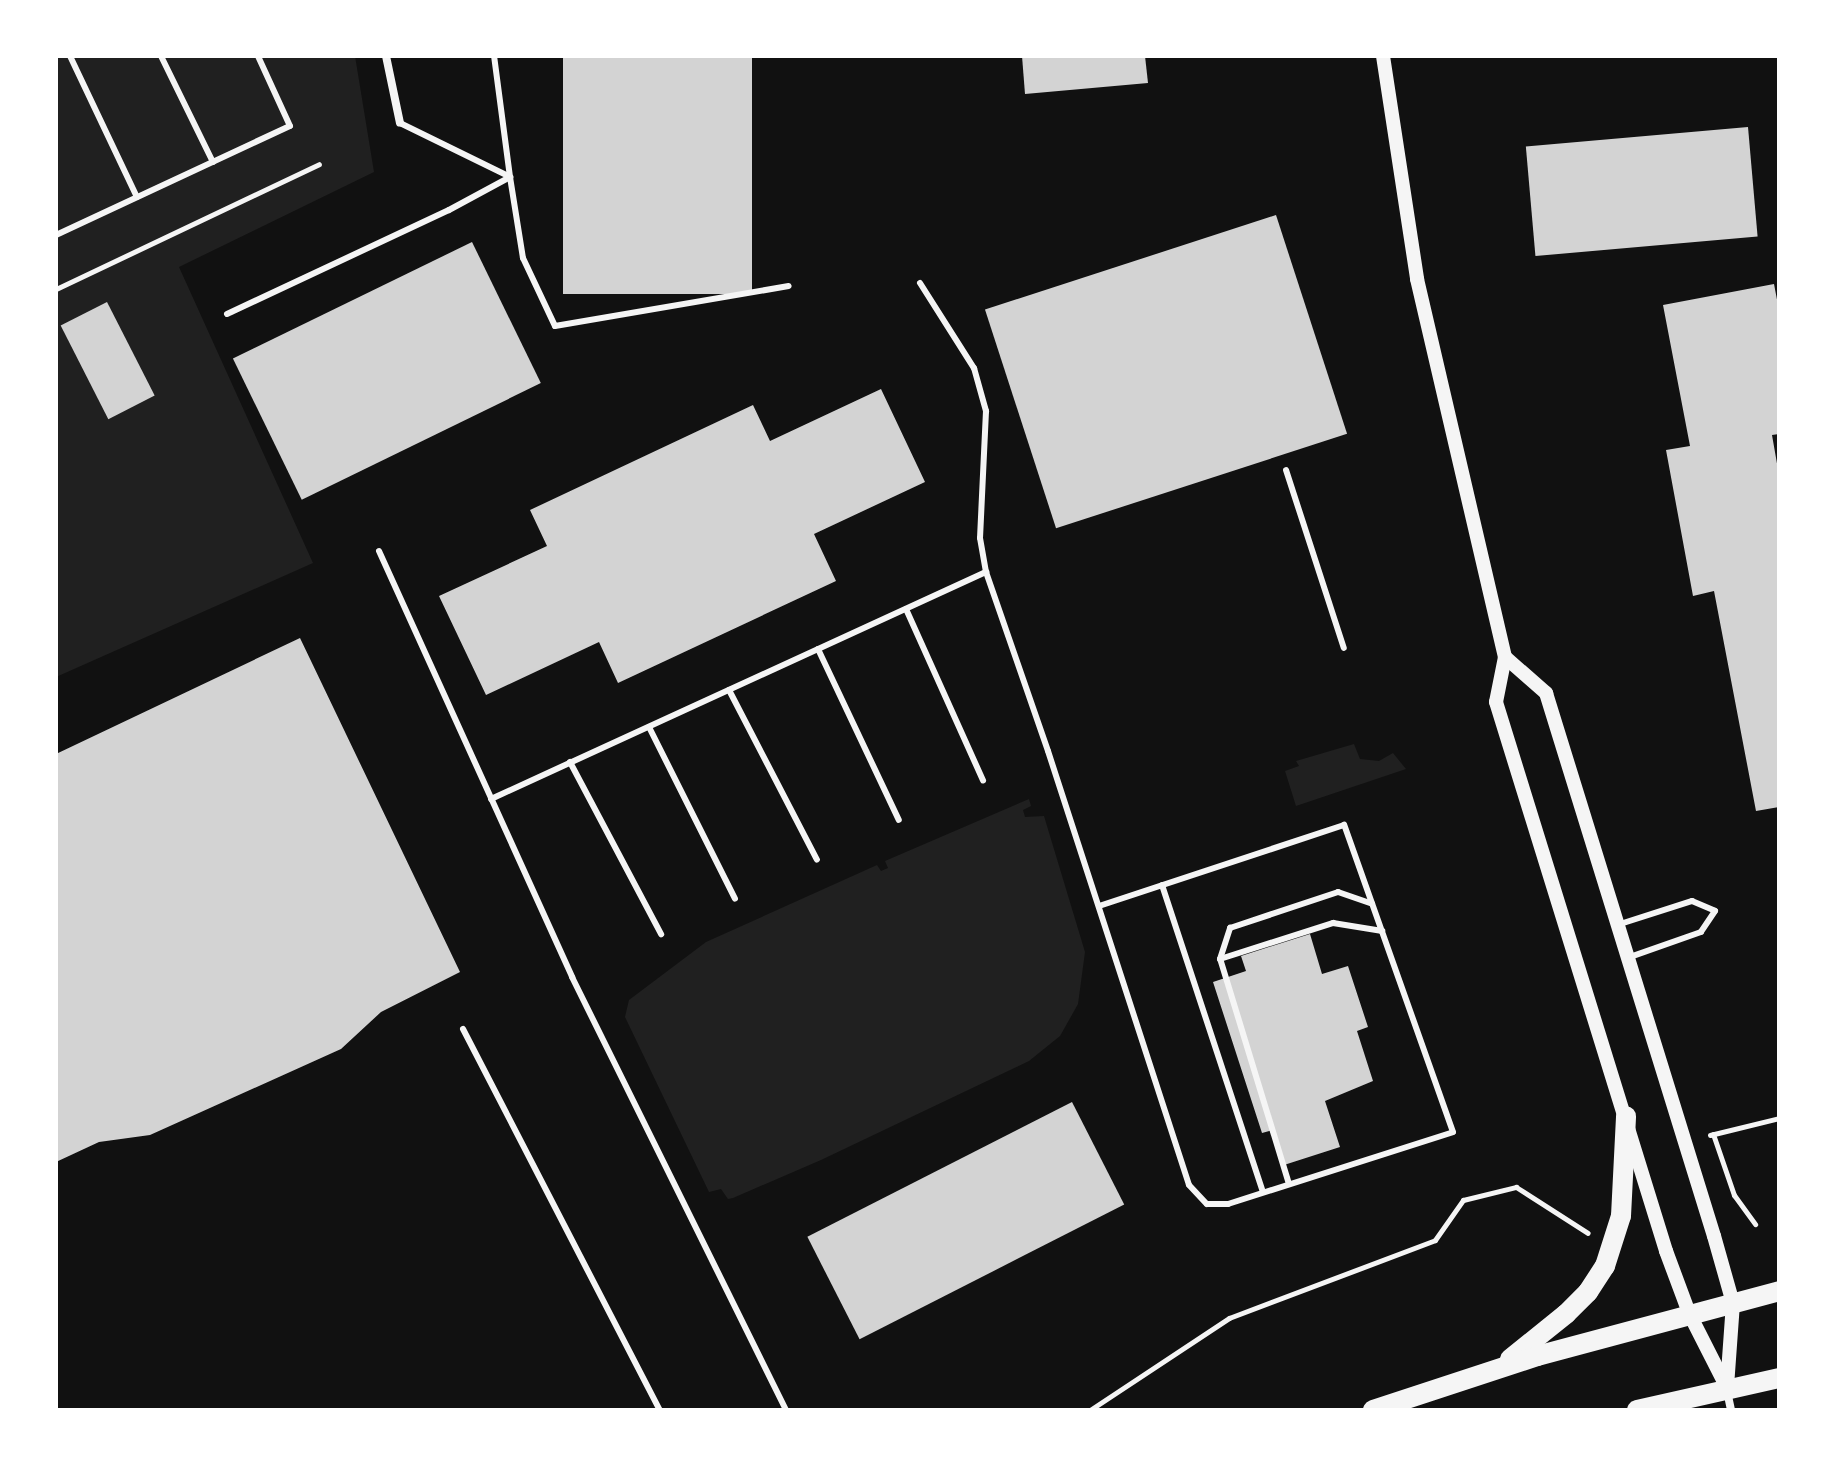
<!DOCTYPE html>
<style>
body{margin:0}
#map{position:relative;width:1835px;height:1466px;overflow:hidden;background:#111;font-family:Raleway,sans-serif}
div>[style]{position:absolute}
.green>*{inset:0;background:#202020}
.building>*{inset:0;background:#d3d3d3;transform-origin:0 0}
.path>*{height:5px;margin:-2.5px;padding:0 2.5px;transform-origin:2.5px;border-radius:2.5px;background:#f5f5f5}
.service>*{height:6px;margin:-3px;padding:0 3px;transform-origin:3px;border-radius:3px;background:#f5f5f5}
.minor>*{height:8px;margin:-4px;padding:0 4px;transform-origin:4px;border-radius:4px;background:#f5f5f5}
.tertiary>*{height:14px;margin:-7px;padding:0 7px;transform-origin:7px;border-radius:7px;background:#f5f5f5}
.primary>*{height:20px;margin:-10px;padding:0 10px;transform-origin:10px;border-radius:10px;background:#f5f5f5}
span{translate:-50% -50%;white-space:nowrap;text-align:center;line-height:1.15;-webkit-text-stroke:8px #fff;paint-order:stroke}
.frame{position:absolute;inset:0;border:58px solid #fff;pointer-events:none}
</style>
<div id="map">
<div class="green">
<i style="clip-path:polygon(56px 56px,355px 56px,374px 172px,179px 267px,313px 563px,56px 677px)"></i>
<i style="clip-path:polygon(1354px 744px,1360px 759px,1379px 761px,1393px 753px,1406px 769px,1296px 806px,1285px 771px,1299px 766px,1296px 761px)"></i>
<i style="clip-path:polygon(1029px 799px,1031px 806px,1023px 810px,1025px 817px,1044px 816px,1085px 952px,1078px 1004px,1060px 1036px,1029px 1061px,821px 1160px,733px 1198px,728px 1199px,721px 1189px,709px 1192px,625px 1017px,629px 1000px,706px 942px,877px 865px,881px 871px,888px 868px,885px 861px)"></i>
</div>
<div class="building">
<i style="left:563px;top:56px;width:189px;height:238px"></i>
<i style="clip-path:polygon(1022px 56px,1145px 56px,1148px 83px,1025px 94px)"></i>
<i style="left:1748px;top:127px;width:110px;height:223px;rotate:85deg"></i>
<i style="left:1276px;top:215px;width:230px;height:306px;rotate:72deg"></i>
<i style="left:472px;top:242px;width:157px;height:266px;rotate:64deg"></i>
<i style="clip-path:polygon(1774px 284px,1779px 310px,1779px 434px,1772px 435px,1779px 475px,1779px 807px,1756px 811px,1714px 591px,1693px 596px,1666px 450px,1690px 446px,1663px 305px)"></i>
<i style="left:107px;top:302px;width:105px;height:52px;rotate:63deg"></i>
<i style="clip-path:polygon(881px 389px,925px 482px,814px 534px,836px 581px,618px 683px,599px 642px,486px 695px,439px 596px,547px 546px,530px 510px,753px 405px,770px 441px)"></i>
<i style="clip-path:polygon(300px 638px,460px 972px,381px 1012px,341px 1049px,150px 1135px,99px 1142px,56px 1162px,56px 754px)"></i>
<i style="clip-path:polygon(1310px 934px,1322px 974px,1348px 966px,1368px 1027px,1357px 1031px,1373px 1081px,1325px 1101px,1340px 1147px,1284px 1165px,1273px 1130px,1262px 1133px,1213px 982px,1246px 971px,1241px 956px)"></i>
<i style="left:1072px;top:1102px;width:115px;height:297px;rotate:63deg"></i>
</div>
<div class="path">
<i style="left:56px;top:289px;width:291px;rotate:-25.4deg"></i>
<i style="left:1713px;top:1134px;width:65px;rotate:71deg"></i>
<i style="left:1734px;top:1195px;width:36px;rotate:54deg"></i>
<i style="left:1710px;top:1135px;width:71px;rotate:-13.8deg"></i>
<i style="left:1090px;top:1410px;width:167px;rotate:-33.5deg"></i>
<i style="left:1229px;top:1318px;width:220px;rotate:-20.7deg"></i>
<i style="left:1435px;top:1240px;width:49px;rotate:-55deg"></i>
<i style="left:1463px;top:1200px;width:55px;rotate:-13.8deg"></i>
<i style="left:1516px;top:1187px;width:85px;rotate:32.6deg"></i>
</div>
<div class="service">
<i style="left:70px;top:56px;width:156px;rotate:64.6deg"></i>
<i style="left:161px;top:56px;width:118px;rotate:63.9deg"></i>
<i style="left:400px;top:123px;width:123px;rotate:26.1deg"></i>
<i style="left:510px;top:177px;width:82px;rotate:80.9deg"></i>
<i style="left:523px;top:258px;width:75px;rotate:64.8deg"></i>
<i style="left:555px;top:326px;width:237px;rotate:-9.7deg"></i>
<i style="left:56px;top:235px;width:258px;rotate:-25deg"></i>
<i style="left:290px;top:126px;width:77px;rotate:-114.6deg"></i>
<i style="left:920px;top:283px;width:101px;rotate:57.6deg"></i>
<i style="left:974px;top:368px;width:45px;rotate:74.4deg"></i>
<i style="left:986px;top:411px;width:127px;rotate:92.7deg"></i>
<i style="left:980px;top:538px;width:35px;rotate:80deg"></i>
<i style="left:986px;top:572px;width:189px;rotate:70.9deg"></i>
<i style="left:1048px;top:751px;width:456px;rotate:72deg"></i>
<i style="left:1189px;top:1185px;width:26px;rotate:47deg"></i>
<i style="left:1207px;top:1204px;width:21px"></i>
<i style="left:1228px;top:1204px;width:236px;rotate:-17.7deg"></i>
<i style="left:1453px;top:1132px;width:326px;rotate:-109.5deg"></i>
<i style="left:1344px;top:825px;width:258px;rotate:161.7deg"></i>
<i style="left:227px;top:314px;width:245px;rotate:-25.1deg"></i>
<i style="left:449px;top:210px;width:69px;rotate:-28.4deg"></i>
<i style="left:510px;top:177px;width:122px;rotate:-97.5deg"></i>
<i style="left:1286px;top:470px;width:187px;rotate:72deg"></i>
<i style="left:379px;top:551px;width:468px;rotate:65.6deg"></i>
<i style="left:572px;top:977px;width:483px;rotate:63.7deg"></i>
<i style="left:906px;top:609px;width:188px;rotate:65.8deg"></i>
<i style="left:818px;top:649px;width:189px;rotate:64.7deg"></i>
<i style="left:729px;top:690px;width:191px;rotate:62.6deg"></i>
<i style="left:649px;top:727px;width:192px;rotate:63.4deg"></i>
<i style="left:570px;top:762px;width:195px;rotate:62.1deg"></i>
<i style="left:491px;top:799px;width:545px;rotate:-24.64deg"></i>
<i style="left:1162px;top:885px;width:323px;rotate:71.8deg"></i>
<i style="left:1617px;top:925px;width:79px;rotate:-17.7deg"></i>
<i style="left:1692px;top:901px;width:25px;rotate:23deg"></i>
<i style="left:1715px;top:911px;width:25px;rotate:124deg"></i>
<i style="left:1701px;top:932px;width:75px;rotate:160.6deg"></i>
<i style="left:1220px;top:959px;width:33px;rotate:-72deg"></i>
<i style="left:1230px;top:928px;width:114px;rotate:-18.4deg"></i>
<i style="left:1338px;top:892px;width:36px;rotate:19deg"></i>
<i style="left:463px;top:1029px;width:429px;rotate:62.7deg"></i>
<i style="left:1289px;top:1184px;width:235px;rotate:-107deg"></i>
<i style="left:1220px;top:959px;width:119px;rotate:-17.7deg"></i>
<i style="left:1333px;top:923px;width:50px;rotate:9.3deg"></i>
</div>
<div class="minor">
<i style="left:386px;top:56px;width:68px;rotate:78.2deg"></i>
<i style="left:1727px;top:1391px;width:19px;rotate:78deg"></i>
</div>
<div class="tertiary">
<i style="left:1383px;top:56px;width:226px;rotate:81.3deg"></i>
<i style="left:1417px;top:279px;width:388px;rotate:76.9deg"></i>
<i style="left:1505px;top:657px;width:46px;rotate:101.3deg"></i>
<i style="left:1496px;top:702px;width:575px;rotate:72.79deg"></i>
<i style="left:1666px;top:1251px;width:66px;rotate:69.6deg"></i>
<i style="left:1689px;top:1313px;width:84px;rotate:63.1deg"></i>
<i style="left:1505px;top:657px;width:55px;rotate:41.3deg"></i>
<i style="left:1546px;top:693px;width:568px;rotate:72.81deg"></i>
<i style="left:1714px;top:1236px;width:70px;rotate:74.2deg"></i>
<i style="left:1733px;top:1303px;width:83px;rotate:94.1deg"></i>
</div>
<div class="primary">
<i style="left:1510px;top:1359px;width:72px;rotate:-38.8deg"></i>
<i style="left:1566px;top:1314px;width:31px;rotate:-45deg"></i>
<i style="left:1588px;top:1292px;width:31px;rotate:-57deg"></i>
<i style="left:1605px;top:1266px;width:52px;rotate:-72.3deg"></i>
<i style="left:1621px;top:1216px;width:100px;rotate:-87.1deg"></i>
<i style="left:1373px;top:1410px;width:173px;rotate:-18.2deg"></i>
<i style="left:1537px;top:1356px;width:251px;rotate:-15deg"></i>
<i style="left:1637px;top:1410px;width:146px;rotate:-12.7deg"></i>
</div>
<div class="frame"></div>
</div>
